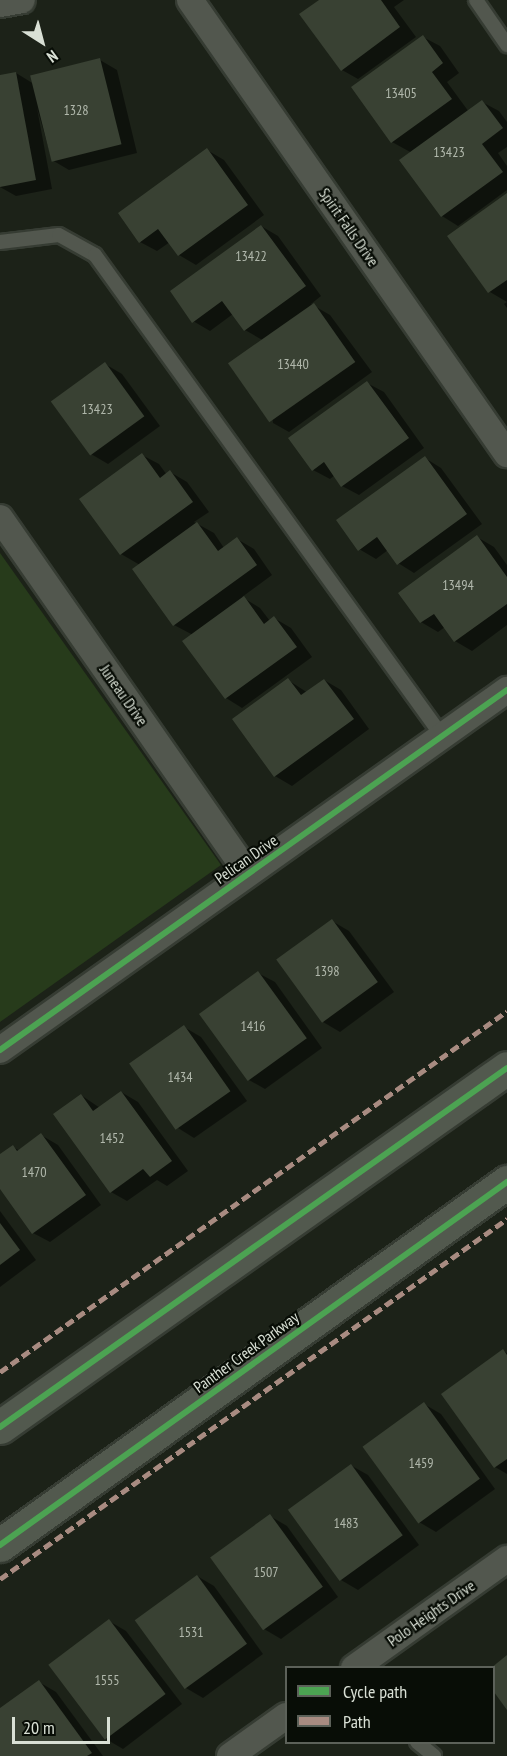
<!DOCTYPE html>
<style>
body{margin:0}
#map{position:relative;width:507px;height:1756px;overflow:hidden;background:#1c2218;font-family:"PT Sans Narrow",sans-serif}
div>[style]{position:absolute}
.green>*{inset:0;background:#273b1b}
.shadow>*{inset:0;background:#0007}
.building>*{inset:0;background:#394133;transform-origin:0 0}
.roads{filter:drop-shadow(2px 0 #363c33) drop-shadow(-2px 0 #363c33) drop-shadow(0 2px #363c33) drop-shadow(0 -2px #363c33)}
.lane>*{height:14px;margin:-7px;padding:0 7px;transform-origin:7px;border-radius:7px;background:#52574e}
.street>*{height:26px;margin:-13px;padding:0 13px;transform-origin:13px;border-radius:13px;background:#52574e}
.secondary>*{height:33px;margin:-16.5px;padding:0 16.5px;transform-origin:16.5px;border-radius:16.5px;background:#52594e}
.quiet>*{height:4.5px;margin-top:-2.25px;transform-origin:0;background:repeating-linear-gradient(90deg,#a88b81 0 9px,transparent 0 13.5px)}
.cycleway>*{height:6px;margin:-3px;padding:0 3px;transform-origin:3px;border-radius:3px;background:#4ca352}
span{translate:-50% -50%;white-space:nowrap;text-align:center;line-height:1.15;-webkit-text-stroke:4.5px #080d06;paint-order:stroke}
.number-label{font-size:14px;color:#b1b8ac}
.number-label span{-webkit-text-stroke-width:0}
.street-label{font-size:16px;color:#d9e0d5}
.legend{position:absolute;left:285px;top:1666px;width:210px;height:78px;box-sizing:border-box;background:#080d06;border:2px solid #5c6159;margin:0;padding:8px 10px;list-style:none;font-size:18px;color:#d9e0d5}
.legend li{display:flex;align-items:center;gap:12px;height:30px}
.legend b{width:30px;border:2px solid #5c6159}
.north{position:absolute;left:12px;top:12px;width:60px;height:60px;-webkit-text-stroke:4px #080d06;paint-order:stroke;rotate:144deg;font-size:16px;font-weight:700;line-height:24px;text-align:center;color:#d9e0d5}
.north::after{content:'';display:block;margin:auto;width:21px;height:27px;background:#d9e0d5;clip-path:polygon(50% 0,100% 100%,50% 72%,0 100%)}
.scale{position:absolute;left:12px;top:1717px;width:98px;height:27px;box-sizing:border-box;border:3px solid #d9e0d5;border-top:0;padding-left:8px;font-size:18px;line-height:21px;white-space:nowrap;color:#d9e0d5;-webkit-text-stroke:4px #080d06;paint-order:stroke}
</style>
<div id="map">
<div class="green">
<i style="clip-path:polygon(0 553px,221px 865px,0 1022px)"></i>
</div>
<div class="shadow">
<i style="clip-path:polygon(321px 0,404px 0,394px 7px,416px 37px,358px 79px,342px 70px)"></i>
<i style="clip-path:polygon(423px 37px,440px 46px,459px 73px,447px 82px,469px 112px,482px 102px,499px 111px,507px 122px,507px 147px,498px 153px,507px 166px,507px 190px,458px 226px,442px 216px,412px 153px,392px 142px,353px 88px)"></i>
<i style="clip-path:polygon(100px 60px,117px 70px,137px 153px,69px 170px,52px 160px,37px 108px,52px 189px,16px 196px,0 187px,0 76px,16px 73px,34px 84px)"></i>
<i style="clip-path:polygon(207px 150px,224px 160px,264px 215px,196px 265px,179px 255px,170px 242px,157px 251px,140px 242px)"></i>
<i style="clip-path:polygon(507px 195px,507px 308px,504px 304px,507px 302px,490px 292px)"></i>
<i style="clip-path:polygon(261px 226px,278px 236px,321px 296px,311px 304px,330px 315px,372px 372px,289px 432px,273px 423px,264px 341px,245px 330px,233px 314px,210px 331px,193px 321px)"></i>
<i style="clip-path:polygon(105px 364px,122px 374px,160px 426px,108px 464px,91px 454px)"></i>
<i style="clip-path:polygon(367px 383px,384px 392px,424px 448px,359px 495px,342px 486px,335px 475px,330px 479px,313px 470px)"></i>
<i style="clip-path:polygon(142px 455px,159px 464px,167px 475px,170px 472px,187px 482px,209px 512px,194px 522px,214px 533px,224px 548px,237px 539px,254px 549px,272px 575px,242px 597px,260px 608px,270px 621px,274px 618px,291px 628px,312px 657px,242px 708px,226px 698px,193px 635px,174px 625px,140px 565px,121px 554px)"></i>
<i style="clip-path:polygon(425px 458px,441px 468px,482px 524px,414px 573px,398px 563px,388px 550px,376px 559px,359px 549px)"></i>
<i style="clip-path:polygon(477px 537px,494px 547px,507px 565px,507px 625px,472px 651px,455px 641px,445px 627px,438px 632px,421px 622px,400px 593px)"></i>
<i style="clip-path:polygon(288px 680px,308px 693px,324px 680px,341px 690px,369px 729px,292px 786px,275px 776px)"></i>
<i style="clip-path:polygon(332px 921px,349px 931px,394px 992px,340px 1032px,323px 1022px)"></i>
<i style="clip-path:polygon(258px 973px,275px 982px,322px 1048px,265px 1089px,249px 1080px)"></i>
<i style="clip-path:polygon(184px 1027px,201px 1037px,247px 1101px,194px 1138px,178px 1128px)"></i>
<i style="clip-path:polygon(121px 1092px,138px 1102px,188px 1171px,167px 1186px,157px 1180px,127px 1201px,111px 1192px,81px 1095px,100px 1108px)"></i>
<i style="clip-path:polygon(41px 1135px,58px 1145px,101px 1205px,50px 1242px,33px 1233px,0 1187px,0 1156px,13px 1147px,20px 1151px)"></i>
<i style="clip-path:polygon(0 1211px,36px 1260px,0 1287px)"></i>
<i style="clip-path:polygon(503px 1351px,507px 1353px,507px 1474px,495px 1467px)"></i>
<i style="clip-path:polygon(424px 1404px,441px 1414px,495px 1489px,436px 1532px,419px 1522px,365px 1447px)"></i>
<i style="clip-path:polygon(352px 1466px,368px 1475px,419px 1545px,358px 1590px,341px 1580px,290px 1510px)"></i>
<i style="clip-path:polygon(270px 1516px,287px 1526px,338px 1597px,281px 1639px,264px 1629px)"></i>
<i style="clip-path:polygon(197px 1576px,214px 1586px,263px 1654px,203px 1698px,186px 1688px,137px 1620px)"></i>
<i style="clip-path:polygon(109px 1621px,126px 1631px,182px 1704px,123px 1749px,106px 1739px)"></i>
<i style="clip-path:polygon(39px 1682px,56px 1692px,103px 1756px,2px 1756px,0 1710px)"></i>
</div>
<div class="building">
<i style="clip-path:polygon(319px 0,381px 0,400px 27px,341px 71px,299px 14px)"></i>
<i style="clip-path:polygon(423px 35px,443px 63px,432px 72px,452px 99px,391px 143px,351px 87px)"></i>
<i style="left:100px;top:58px;width:89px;height:72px;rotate:76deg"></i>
<i style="clip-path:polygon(16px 72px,36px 180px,0 187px,0 75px)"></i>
<i style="clip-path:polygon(482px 100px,503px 128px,482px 144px,503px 172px,441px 217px,399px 160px)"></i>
<i style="clip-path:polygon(207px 148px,248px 205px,178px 256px,158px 229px,139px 243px,118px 213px)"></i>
<i style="clip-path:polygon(507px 193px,507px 280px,488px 293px,447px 236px)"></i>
<i style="clip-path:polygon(261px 225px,306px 286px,244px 331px,222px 301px,192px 323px,170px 291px)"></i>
<i style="left:314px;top:303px;width:72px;height:105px;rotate:55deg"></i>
<i style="left:105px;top:362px;width:67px;height:67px;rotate:54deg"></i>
<i style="clip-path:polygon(367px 381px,409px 438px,341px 487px,324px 462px,312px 471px,288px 438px)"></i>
<i style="clip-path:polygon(142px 453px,160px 478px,170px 470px,193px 502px,120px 555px,79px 499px)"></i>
<i style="clip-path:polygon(425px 456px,467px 514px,397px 565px,377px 537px,358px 551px,336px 520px)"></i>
<i style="clip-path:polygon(197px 522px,218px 551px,237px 537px,257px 565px,173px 626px,132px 569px)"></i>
<i style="clip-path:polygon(477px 535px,507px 577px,507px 604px,454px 642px,434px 614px,420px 623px,398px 593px)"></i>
<i style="clip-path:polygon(244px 596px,264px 624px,274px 616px,297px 647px,225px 699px,182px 641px)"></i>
<i style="clip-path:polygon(288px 678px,301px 695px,324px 679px,354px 719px,274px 777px,232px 719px)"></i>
<i style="left:332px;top:919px;width:78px;height:69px;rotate:54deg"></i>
<i style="left:258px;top:971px;width:83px;height:73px;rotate:54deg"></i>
<i style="left:184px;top:1025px;width:81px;height:67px;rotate:55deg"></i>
<i style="clip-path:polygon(121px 1091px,172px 1161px,150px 1177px,143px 1169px,110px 1193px,53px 1114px,81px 1094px,93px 1111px)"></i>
<i style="clip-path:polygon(41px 1133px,86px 1195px,32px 1234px,0 1189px,0 1154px,13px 1145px,17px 1151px)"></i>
<i style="clip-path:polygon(0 1223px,20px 1250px,0 1265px)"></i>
<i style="clip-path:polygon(503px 1349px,507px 1355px,507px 1459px,494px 1468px,441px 1394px)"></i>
<i style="left:424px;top:1402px;width:95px;height:76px;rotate:54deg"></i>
<i style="left:351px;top:1464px;width:88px;height:78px;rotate:54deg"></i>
<i style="left:270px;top:1514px;width:90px;height:74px;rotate:54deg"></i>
<i style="left:197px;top:1575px;width:85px;height:77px;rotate:54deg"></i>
<i style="left:109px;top:1619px;width:94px;height:76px;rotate:53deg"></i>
<i style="clip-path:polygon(507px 1655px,507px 1710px,494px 1692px,491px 1668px)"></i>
<i style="clip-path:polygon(39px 1680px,92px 1753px,87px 1756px,0 1756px,0 1708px)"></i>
</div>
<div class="roads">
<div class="lane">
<i style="left:476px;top:0;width:55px;rotate:55.4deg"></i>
<i style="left:0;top:242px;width:59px;rotate:-6.8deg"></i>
<i style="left:59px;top:235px;width:41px;rotate:29.1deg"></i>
<i style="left:95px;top:255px;width:593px;rotate:54.19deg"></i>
<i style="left:417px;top:1742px;width:22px;rotate:39deg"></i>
</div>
<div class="street">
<i style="left:190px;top:0;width:554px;rotate:55.08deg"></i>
<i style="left:0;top:4px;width:22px;rotate:-10deg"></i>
<i style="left:0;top:518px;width:433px;rotate:55.1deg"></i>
<i style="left:0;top:1050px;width:622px;rotate:-35.38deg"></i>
<i style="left:354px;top:1668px;width:188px;rotate:-35.5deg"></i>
<i style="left:230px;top:1756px;width:69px;rotate:-35.5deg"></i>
</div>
<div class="secondary">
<i style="left:0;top:1427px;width:621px;rotate:-35.3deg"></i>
<i style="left:0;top:1545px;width:624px;rotate:-35.6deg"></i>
</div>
</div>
<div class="quiet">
<i style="left:0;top:1372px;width:622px;rotate:-35.45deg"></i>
<i style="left:0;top:1579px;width:622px;rotate:-35.38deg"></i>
</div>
<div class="cycleway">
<i style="left:0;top:1050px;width:622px;rotate:-35.38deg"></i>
<i style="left:0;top:1427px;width:621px;rotate:-35.3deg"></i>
<i style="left:0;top:1545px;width:624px;rotate:-35.6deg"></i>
</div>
<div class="number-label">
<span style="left:401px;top:93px">13405</span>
<span style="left:76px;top:110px">1328</span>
<span style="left:449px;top:152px">13423</span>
<span style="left:251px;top:256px">13422</span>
<span style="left:293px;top:364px">13440</span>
<span style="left:97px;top:409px">13423</span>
<span style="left:458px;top:585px">13494</span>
<span style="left:327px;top:971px">1398</span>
<span style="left:253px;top:1026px">1416</span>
<span style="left:180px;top:1077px">1434</span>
<span style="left:112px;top:1138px">1452</span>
<span style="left:34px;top:1172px">1470</span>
<span style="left:421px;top:1463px">1459</span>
<span style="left:346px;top:1523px">1483</span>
<span style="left:266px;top:1572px">1507</span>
<span style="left:191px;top:1632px">1531</span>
<span style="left:107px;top:1680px">1555</span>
</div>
<div class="street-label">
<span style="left:349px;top:227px;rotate:55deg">Spirit Falls Drive</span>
<span style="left:124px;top:695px;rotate:55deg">Juneau Drive</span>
<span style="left:246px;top:859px;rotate:-35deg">Pelican Drive</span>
<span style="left:246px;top:1352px;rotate:-36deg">Panther Creek Parkway</span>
<span style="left:431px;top:1613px;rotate:-35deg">Polo Heights Drive</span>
</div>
<ul class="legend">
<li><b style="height:8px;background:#4ca352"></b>Cycle path</li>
<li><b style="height:8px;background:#a88b81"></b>Path</li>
</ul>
<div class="north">N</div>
<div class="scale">20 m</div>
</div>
